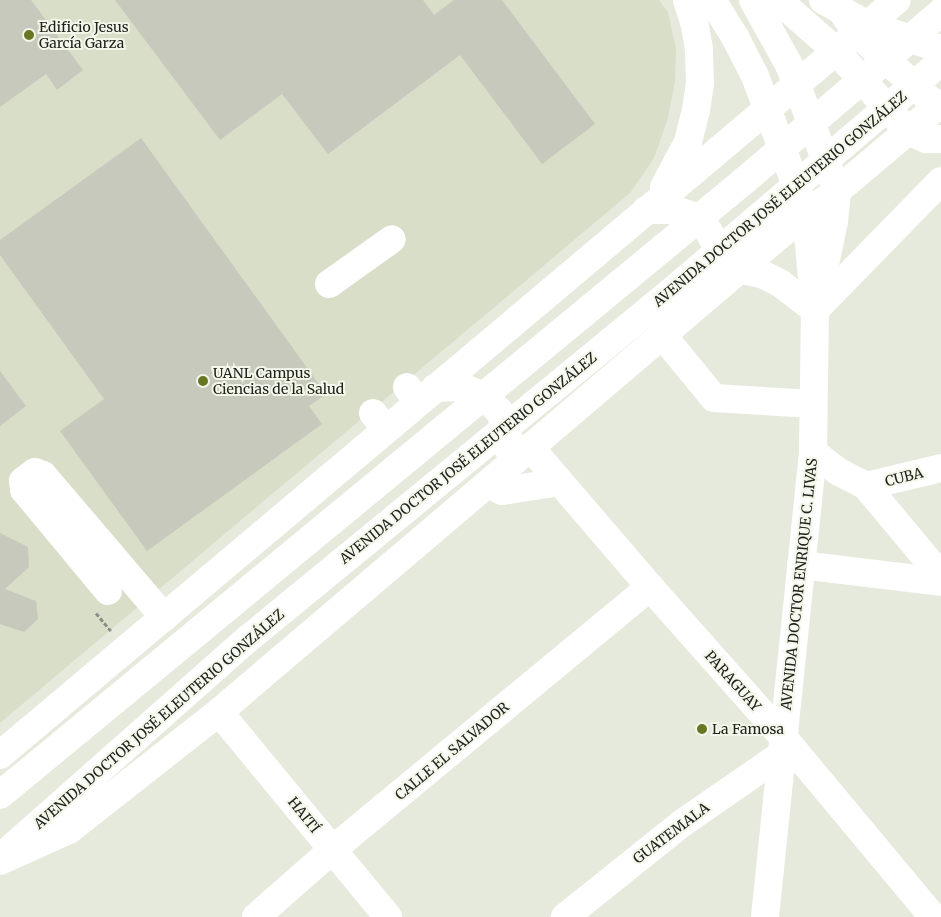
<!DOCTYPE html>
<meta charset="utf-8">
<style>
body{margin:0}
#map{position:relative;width:941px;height:917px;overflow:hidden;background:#e6eadc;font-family:Merriweather,serif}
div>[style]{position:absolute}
.built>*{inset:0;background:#d9dec9}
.building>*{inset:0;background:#c6c9bc}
.path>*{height:3px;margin-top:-1.5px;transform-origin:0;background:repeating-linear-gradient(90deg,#8b8e84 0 4px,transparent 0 6.5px)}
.minor>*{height:28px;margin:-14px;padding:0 14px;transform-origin:14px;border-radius:14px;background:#fff}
.major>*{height:28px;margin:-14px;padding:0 14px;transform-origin:14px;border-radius:14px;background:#fff}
.highway>*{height:28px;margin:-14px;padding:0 14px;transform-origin:14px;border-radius:14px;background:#fff}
.dots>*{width:14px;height:14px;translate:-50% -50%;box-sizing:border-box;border:2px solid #f3f7e9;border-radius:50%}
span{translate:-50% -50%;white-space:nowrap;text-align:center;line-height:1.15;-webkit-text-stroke:4px #f3f7e9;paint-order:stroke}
.poi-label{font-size:14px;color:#21221d}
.left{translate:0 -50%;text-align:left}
.street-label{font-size:14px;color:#21221d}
</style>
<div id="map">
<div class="built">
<i style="clip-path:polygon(0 0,659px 0,668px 12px,676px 49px,675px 81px,668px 118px,654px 158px,630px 193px,0 723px)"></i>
</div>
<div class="building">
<i style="clip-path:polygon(0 0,31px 0,83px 70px,57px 90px,46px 74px,0 107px)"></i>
<i style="clip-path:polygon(115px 0,423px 0,434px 15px,454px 0,502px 0,595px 124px,542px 164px,460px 55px,328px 154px,282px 94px,220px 140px)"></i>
<i style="clip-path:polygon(141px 138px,326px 394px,309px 406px,322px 424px,147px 551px,60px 431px,104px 399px,0 255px,0 240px)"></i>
<i style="clip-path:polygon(0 371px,26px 406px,0 426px)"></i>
<i style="clip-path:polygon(0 533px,28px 547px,29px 567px,5px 589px,36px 601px,38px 619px,24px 632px,0 624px)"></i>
</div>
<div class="path">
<i style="left:96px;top:613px;width:23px;rotate:50deg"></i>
</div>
<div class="minor">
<i style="left:329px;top:284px;width:77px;rotate:-35.5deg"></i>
<i style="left:821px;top:284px;width:64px;rotate:-78.3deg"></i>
<i style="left:834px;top:221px;width:30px;rotate:-84deg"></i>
<i style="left:815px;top:310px;width:180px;rotate:-45.7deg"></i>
<i style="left:663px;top:336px;width:80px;rotate:50.6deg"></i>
<i style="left:714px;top:398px;width:99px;rotate:3.5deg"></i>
<i style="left:407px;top:387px;width:19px;rotate:54deg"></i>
<i style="left:373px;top:413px;width:20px;rotate:53deg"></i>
<i style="left:530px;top:447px;width:184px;rotate:49.4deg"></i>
<i style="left:650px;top:587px;width:200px;rotate:48.4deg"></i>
<i style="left:783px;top:737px;width:234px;rotate:50.2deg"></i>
<i style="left:813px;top:452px;width:33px;rotate:38deg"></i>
<i style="left:839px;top:472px;width:30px;rotate:27deg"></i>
<i style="left:866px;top:486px;width:117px;rotate:50.2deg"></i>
<i style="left:489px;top:484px;width:15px;rotate:28deg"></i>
<i style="left:502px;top:491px;width:46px;rotate:-8.8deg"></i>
<i style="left:547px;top:484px;width:11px;rotate:-45deg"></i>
<i style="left:866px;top:486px;width:77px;rotate:-13.5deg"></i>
<i style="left:801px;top:565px;width:141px;rotate:6.9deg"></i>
<i style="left:108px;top:591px;width:131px;rotate:-129.7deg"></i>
<i style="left:24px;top:490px;width:9px;rotate:-96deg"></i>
<i style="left:23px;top:481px;width:15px;rotate:-37deg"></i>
<i style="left:35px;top:472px;width:9px;rotate:21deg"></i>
<i style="left:43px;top:475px;width:187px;rotate:49.6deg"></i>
<i style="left:219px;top:712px;width:266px;rotate:50.5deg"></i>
<i style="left:256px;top:917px;width:101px;rotate:-41.4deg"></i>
<i style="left:332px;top:850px;width:413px;rotate:-39.6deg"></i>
<i style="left:565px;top:917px;width:149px;rotate:-38.7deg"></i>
<i style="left:681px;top:824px;width:123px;rotate:-34.7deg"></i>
<i style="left:765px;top:917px;width:467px;rotate:-84.1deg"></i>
<i style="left:813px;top:452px;width:142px;rotate:-89.2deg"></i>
<i style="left:815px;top:310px;width:97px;rotate:-95.3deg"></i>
</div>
<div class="major">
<i style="left:712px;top:0;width:44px;rotate:58.1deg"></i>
<i style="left:735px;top:37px;width:44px;rotate:62.9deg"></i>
<i style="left:755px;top:76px;width:140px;rotate:69.5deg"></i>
<i style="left:753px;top:0;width:74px;rotate:61deg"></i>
<i style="left:789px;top:65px;width:125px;rotate:69deg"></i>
<i style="left:778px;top:0;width:77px;rotate:41.3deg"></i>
<i style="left:836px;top:51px;width:108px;rotate:48deg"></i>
<i style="left:908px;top:131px;width:20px;rotate:24deg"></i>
<i style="left:926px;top:139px;width:15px"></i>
<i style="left:823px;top:0;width:49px;rotate:29.2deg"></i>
<i style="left:866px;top:24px;width:79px;rotate:18.4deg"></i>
<i style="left:841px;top:10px;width:27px;rotate:56deg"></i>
<i style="left:856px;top:32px;width:102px;rotate:42.6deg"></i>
<i style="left:664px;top:187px;width:51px;rotate:-61.9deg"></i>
<i style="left:688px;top:142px;width:32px;rotate:-76deg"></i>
<i style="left:696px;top:111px;width:28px;rotate:-82deg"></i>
<i style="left:700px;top:83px;width:34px;rotate:-92deg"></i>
<i style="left:699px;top:49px;width:27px;rotate:-100deg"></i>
<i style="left:694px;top:22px;width:23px;rotate:-108deg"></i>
<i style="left:646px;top:210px;width:29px"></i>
<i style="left:675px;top:210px;width:23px;rotate:18deg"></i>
<i style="left:697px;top:217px;width:19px;rotate:51deg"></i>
<i style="left:709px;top:232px;width:23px;rotate:61deg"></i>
<i style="left:720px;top:252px;width:22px;rotate:98deg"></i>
<i style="left:741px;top:270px;width:21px;rotate:11deg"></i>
<i style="left:762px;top:274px;width:20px;rotate:27deg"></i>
<i style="left:780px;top:283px;width:44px;rotate:37.6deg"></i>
<i style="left:435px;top:388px;width:27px;rotate:-2deg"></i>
<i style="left:462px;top:387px;width:23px;rotate:23deg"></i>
<i style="left:483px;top:396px;width:22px;rotate:43deg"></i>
<i style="left:499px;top:411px;width:22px;rotate:66deg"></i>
<i style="left:508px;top:431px;width:18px;rotate:90deg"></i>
<i style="left:0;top:755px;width:1172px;rotate:-40.09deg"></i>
<i style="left:0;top:861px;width:76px;rotate:-24.2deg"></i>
<i style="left:69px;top:830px;width:191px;rotate:-38.2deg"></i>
<i style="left:219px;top:712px;width:770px;rotate:-40.37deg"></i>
<i style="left:806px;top:213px;width:38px;rotate:-35deg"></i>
<i style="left:837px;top:191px;width:136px;rotate:-40.2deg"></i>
</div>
<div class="highway">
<i style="left:0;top:795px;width:965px;rotate:-39.53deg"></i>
<i style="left:744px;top:181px;width:260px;rotate:-40.6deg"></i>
<i style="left:0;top:858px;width:332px;rotate:-41.5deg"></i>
<i style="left:249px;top:638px;width:539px;rotate:-39.36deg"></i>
<i style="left:666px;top:296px;width:361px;rotate:-40.4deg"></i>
</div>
<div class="dots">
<i style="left:29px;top:35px;background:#677623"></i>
<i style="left:203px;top:381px;background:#677623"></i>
<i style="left:702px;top:729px;background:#677623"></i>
</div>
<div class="poi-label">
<span class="left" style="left:39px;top:35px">Edificio Jesus<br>García Garza</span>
<span class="left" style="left:213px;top:381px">UANL Campus<br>Ciencias de la Salud</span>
<span class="left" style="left:712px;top:729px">La Famosa</span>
</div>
<div class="street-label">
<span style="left:780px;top:199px;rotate:-40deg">AVENIDA DOCTOR JOSÉ ELEUTERIO GONZÁLEZ</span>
<span style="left:468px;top:458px;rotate:-39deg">AVENIDA DOCTOR JOSÉ ELEUTERIO GONZÁLEZ</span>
<span style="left:904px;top:477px;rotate:-14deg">CUBA</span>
<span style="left:799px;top:584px;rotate:-84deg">AVENIDA DOCTOR ENRIQUE C. LIVAS</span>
<span style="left:733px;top:681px;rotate:48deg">PARAGUAY</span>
<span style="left:159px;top:719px;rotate:-41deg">AVENIDA DOCTOR JOSÉ ELEUTERIO GONZÁLEZ</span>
<span style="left:452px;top:751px;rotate:-40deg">CALLE EL SALVADOR</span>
<span style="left:304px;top:815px;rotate:51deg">HAITÍ</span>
<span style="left:671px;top:833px;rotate:-37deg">GUATEMALA</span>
</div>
</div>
